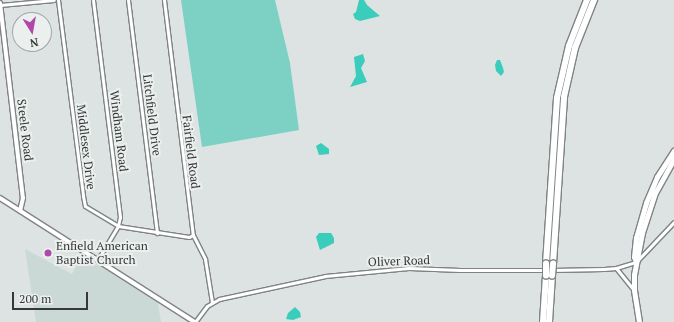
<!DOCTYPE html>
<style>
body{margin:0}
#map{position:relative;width:674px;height:322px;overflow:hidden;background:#dde3e2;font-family:"PT Serif",serif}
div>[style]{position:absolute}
.built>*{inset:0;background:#cbd9d6}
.green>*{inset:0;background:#7cd1c4}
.water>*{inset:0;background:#3bcdbb}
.roads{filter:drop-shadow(1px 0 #7f8383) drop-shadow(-1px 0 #7f8383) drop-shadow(0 1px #7f8383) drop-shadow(0 -1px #7f8383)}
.street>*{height:3px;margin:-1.5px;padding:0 1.5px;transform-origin:1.5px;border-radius:1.5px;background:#fff}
.secondary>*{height:4px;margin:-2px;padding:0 2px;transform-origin:2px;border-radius:2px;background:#fff}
.primary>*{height:4.5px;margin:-2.25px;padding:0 2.25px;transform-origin:2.25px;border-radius:2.25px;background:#fff}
.highway>*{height:5.5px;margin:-2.75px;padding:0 2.75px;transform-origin:2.75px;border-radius:2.75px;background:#fff}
.bridges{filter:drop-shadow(1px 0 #7f8383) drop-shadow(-1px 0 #7f8383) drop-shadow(0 1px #7f8383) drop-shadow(0 -1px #7f8383)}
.highway-bridge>*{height:5.5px;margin:-2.75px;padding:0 2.75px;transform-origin:2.75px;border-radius:2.75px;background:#fff}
.dots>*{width:11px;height:11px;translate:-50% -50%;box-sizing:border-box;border:2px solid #ebf0ef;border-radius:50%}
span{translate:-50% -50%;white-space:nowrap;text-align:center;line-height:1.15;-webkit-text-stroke:4px #ebf0ef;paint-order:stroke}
.street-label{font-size:12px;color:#363837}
.poi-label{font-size:12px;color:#363837}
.left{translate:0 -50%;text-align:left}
.north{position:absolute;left:12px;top:12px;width:40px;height:40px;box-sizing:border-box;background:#ebf0ef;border:1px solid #a3a6a5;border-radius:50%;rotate:169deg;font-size:11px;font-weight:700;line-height:16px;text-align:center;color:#363837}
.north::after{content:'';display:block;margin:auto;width:14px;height:18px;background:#b047a9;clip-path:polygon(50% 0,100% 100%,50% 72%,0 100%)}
.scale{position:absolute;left:12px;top:292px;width:76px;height:18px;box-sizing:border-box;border:2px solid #363837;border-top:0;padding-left:5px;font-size:12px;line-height:14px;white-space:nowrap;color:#363837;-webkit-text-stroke:3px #ebf0ef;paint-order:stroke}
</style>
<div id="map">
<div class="built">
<i style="clip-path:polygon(25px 249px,72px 274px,84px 250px,157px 298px,161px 322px,36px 322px)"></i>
</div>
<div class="green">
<i style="clip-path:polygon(181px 0,275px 0,290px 63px,299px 130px,202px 147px)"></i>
</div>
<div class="water">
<i style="clip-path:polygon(359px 0,364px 0,367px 5px,380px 16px,360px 21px,355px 19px,353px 14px,356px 12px)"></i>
<i style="clip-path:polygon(363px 54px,365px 61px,361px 68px,367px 82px,350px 87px,356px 76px,354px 57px)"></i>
<i style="clip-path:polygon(497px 60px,500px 60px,503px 68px,504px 72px,501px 76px,496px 71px,495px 65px)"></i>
<i style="clip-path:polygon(321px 143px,329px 149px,329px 154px,319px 155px,316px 146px)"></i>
<i style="clip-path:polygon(319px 233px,331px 233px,334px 238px,334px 243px,320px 250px,316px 237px)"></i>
<i style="clip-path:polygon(295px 307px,300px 312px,301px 317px,293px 320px,286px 319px,288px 313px)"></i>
</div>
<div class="roads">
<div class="street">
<i style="left:58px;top:0;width:198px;rotate:82.7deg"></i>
<i style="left:83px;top:196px;width:10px;rotate:79deg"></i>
<i style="left:85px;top:206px;width:39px;rotate:31deg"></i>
<i style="left:118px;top:226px;width:72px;rotate:8.8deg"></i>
<i style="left:189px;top:237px;width:4px;rotate:-27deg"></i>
<i style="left:93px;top:0;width:219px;rotate:82.9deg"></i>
<i style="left:120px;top:217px;width:9px;rotate:103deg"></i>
<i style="left:118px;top:226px;width:39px;rotate:121deg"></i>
<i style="left:128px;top:0;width:235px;rotate:82.9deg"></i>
<i style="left:164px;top:0;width:237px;rotate:83deg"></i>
<i style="left:193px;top:235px;width:27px;rotate:63deg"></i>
<i style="left:205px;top:259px;width:44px;rotate:80.8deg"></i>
<i style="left:0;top:5px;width:54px;rotate:-5.3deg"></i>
<i style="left:616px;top:268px;width:28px;rotate:51deg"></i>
<i style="left:552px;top:270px;width:52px;rotate:-1.1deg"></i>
<i style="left:604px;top:269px;width:12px;rotate:-5deg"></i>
<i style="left:616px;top:268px;width:21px;rotate:-17deg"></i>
<i style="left:636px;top:262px;width:55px;rotate:-46.5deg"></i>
<i style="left:195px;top:322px;width:20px;rotate:-53deg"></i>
<i style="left:207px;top:306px;width:14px;rotate:-30deg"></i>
<i style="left:219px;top:299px;width:108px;rotate:-12.2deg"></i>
<i style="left:325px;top:276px;width:84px;rotate:-5.4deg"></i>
<i style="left:409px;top:268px;width:51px;rotate:2.2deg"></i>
<i style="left:460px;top:270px;width:86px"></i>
</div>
<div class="secondary">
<i style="left:0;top:3px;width:196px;rotate:83.3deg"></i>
<i style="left:23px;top:198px;width:13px;rotate:103deg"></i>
<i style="left:0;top:198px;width:231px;rotate:32.5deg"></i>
</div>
<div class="primary">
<i style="left:636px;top:262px;width:5px;rotate:-112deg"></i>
<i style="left:634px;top:257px;width:19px;rotate:-84deg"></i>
<i style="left:636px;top:238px;width:36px;rotate:-74deg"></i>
<i style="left:646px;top:203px;width:28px;rotate:-67deg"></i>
<i style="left:657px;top:177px;width:31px;rotate:-57deg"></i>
<i style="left:639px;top:322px;width:32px;rotate:-99deg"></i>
<i style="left:634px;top:290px;width:15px;rotate:-90deg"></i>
<i style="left:634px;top:275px;width:43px;rotate:-79.2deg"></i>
<i style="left:642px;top:233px;width:40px;rotate:-72deg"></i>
<i style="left:654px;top:195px;width:41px;rotate:-60.9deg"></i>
</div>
<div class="highway">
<i style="left:546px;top:264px;width:166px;rotate:-86.2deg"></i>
<i style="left:557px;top:98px;width:53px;rotate:-77deg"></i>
<i style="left:569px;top:46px;width:49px;rotate:-68.6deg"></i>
<i style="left:553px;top:264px;width:167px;rotate:-86.2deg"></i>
<i style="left:564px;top:97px;width:50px;rotate:-77.3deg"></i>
<i style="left:575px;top:48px;width:52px;rotate:-68.4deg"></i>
<i style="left:543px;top:322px;width:46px;rotate:-86.3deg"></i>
<i style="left:549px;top:322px;width:46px;rotate:-86.3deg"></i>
</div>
</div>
<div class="bridges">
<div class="highway-bridge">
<i style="left:546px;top:276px;width:12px;rotate:-90deg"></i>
<i style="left:552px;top:276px;width:12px;rotate:-85deg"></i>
</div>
</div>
<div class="dots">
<i style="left:48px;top:253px;background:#b047a9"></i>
</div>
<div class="street-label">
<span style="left:152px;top:115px;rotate:83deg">Litchfield Drive</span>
<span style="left:25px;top:130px;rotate:83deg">Steele Road</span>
<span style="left:119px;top:131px;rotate:83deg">Windham Road</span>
<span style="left:86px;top:147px;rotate:83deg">Middlesex Drive</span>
<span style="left:191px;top:152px;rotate:83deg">Fairfield Road</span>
<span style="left:399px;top:261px;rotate:-2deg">Oliver Road</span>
</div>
<div class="poi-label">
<span class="left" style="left:56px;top:253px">Enfield American<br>Baptist Church</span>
</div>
<div class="north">N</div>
<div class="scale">200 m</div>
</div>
